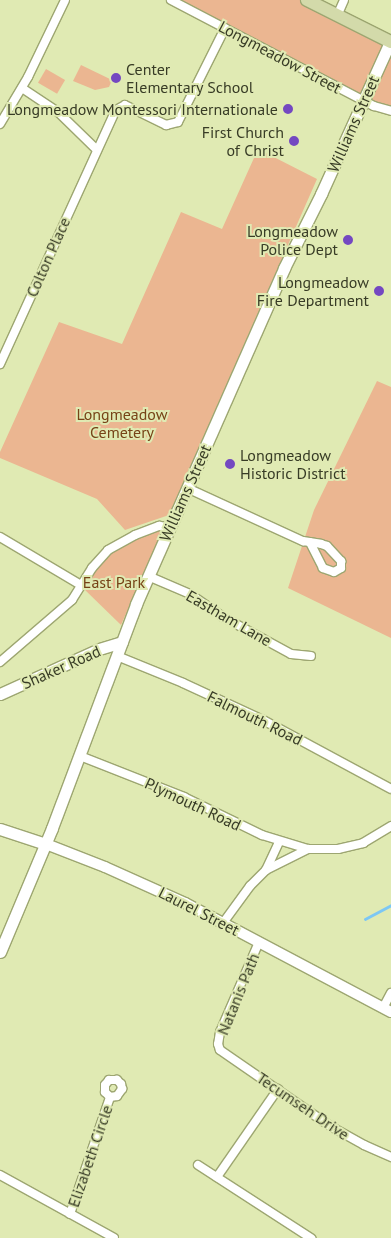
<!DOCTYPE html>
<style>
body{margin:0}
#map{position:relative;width:391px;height:1238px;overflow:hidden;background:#e0eab3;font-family:"PT Sans",sans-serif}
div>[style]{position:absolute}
.green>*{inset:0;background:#ebb691;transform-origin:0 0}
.stream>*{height:2.5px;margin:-1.25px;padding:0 1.25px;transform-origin:1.25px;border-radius:1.25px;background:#7cc7f4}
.roads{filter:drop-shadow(1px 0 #9da671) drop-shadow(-1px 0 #9da671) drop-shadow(0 1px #9da671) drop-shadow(0 -1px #9da671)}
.minor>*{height:8px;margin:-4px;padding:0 4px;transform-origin:4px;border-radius:4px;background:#fff}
.tertiary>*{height:10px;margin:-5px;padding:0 5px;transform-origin:5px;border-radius:5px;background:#fff}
.secondary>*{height:11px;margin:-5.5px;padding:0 5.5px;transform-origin:5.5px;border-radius:5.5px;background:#fff}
.primary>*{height:12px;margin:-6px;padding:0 6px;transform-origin:6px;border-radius:6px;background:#d3daaa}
.dots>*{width:14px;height:14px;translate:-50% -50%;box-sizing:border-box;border:2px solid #e0eab3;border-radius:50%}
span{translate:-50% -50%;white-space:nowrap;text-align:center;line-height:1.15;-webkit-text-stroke:4px #e0eab3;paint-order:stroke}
.street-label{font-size:16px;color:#383c26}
.poi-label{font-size:16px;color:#383c26}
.left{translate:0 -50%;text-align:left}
.right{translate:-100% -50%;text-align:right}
.park-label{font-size:16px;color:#774317}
</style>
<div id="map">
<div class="green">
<i style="clip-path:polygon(171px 0,307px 0,391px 42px,391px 111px)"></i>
<i style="clip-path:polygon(81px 65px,112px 80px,109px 87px,95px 90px,73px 81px)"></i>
<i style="left:46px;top:69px;width:22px;height:16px;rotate:30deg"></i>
<i style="clip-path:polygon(258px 149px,317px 179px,169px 515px,125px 530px,97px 499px,0 458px,0 452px,59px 322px,122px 344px,181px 212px,222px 229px)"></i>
<i style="clip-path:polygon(377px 381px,391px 387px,391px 638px,288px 588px,314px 510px)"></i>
<i style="clip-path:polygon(158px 529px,162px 532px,121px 625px,83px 588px,97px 564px,113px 548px)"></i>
</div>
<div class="stream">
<i style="left:365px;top:919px;width:30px;rotate:-28deg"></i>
</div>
<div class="roads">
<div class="minor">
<i style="left:171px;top:0;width:229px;rotate:27.6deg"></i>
<i style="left:374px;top:106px;width:18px;rotate:16deg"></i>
<i style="left:337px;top:16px;width:17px;rotate:-66deg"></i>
<i style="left:22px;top:88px;width:43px;rotate:33.7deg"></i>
<i style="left:58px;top:112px;width:54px;rotate:44.3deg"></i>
<i style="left:0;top:124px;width:55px;rotate:-59.2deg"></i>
<i style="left:28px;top:77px;width:85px;rotate:-64.3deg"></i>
<i style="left:0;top:364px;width:279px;rotate:-65.5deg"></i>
<i style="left:116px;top:110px;width:10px;rotate:-29deg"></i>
<i style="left:125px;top:105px;width:46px;rotate:26deg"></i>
<i style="left:166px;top:125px;width:12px;rotate:-14deg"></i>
<i style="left:178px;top:122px;width:105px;rotate:-63.4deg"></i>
<i style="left:187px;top:488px;width:128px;rotate:24.6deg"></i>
<i style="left:303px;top:541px;width:18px;rotate:9deg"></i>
<i style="left:321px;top:544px;width:6px;rotate:18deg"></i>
<i style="left:327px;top:546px;width:21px;rotate:47deg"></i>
<i style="left:341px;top:561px;width:7px;rotate:90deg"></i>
<i style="left:341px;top:568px;width:8px;rotate:150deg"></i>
<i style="left:334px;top:572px;width:12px;rotate:-160deg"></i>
<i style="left:323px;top:568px;width:29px;rotate:-117deg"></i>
<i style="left:0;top:537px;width:94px;rotate:30.7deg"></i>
<i style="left:148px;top:576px;width:46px;rotate:23.2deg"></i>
<i style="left:190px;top:594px;width:40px;rotate:34.9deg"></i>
<i style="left:223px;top:617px;width:77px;rotate:28.6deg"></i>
<i style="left:291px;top:654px;width:20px;rotate:6deg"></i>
<i style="left:117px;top:656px;width:71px;rotate:22.2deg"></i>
<i style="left:183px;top:683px;width:88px;rotate:24.8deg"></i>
<i style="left:263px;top:720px;width:145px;rotate:28.3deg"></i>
<i style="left:0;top:662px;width:95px;rotate:-40.7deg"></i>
<i style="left:72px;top:600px;width:38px;rotate:-58deg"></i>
<i style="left:92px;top:568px;width:24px;rotate:-48deg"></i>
<i style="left:108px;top:550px;width:31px;rotate:-29deg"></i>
<i style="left:135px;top:535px;width:26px;rotate:-21deg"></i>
<i style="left:159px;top:526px;width:11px;rotate:5deg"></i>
<i style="left:80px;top:756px;width:112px;rotate:21.5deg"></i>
<i style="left:184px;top:797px;width:87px;rotate:26deg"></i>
<i style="left:262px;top:835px;width:48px;rotate:16.9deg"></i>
<i style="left:266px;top:870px;width:31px;rotate:-65deg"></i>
<i style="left:223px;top:923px;width:46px;rotate:-53.9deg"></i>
<i style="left:250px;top:886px;width:23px;rotate:-45deg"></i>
<i style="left:266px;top:870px;width:47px;rotate:-26.6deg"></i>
<i style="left:308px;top:849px;width:30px"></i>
<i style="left:338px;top:849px;width:26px;rotate:-13deg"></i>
<i style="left:363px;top:843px;width:33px;rotate:-31deg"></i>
<i style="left:259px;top:942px;width:98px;rotate:113.4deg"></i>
<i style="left:220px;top:1032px;width:12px;rotate:99deg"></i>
<i style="left:218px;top:1044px;width:6px;rotate:72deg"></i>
<i style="left:220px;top:1050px;width:134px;rotate:34.6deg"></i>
<i style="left:330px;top:1126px;width:39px;rotate:29deg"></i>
<i style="left:364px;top:1145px;width:30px;rotate:24deg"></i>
<i style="left:383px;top:1008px;width:17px;rotate:-62deg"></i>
<i style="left:198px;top:1165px;width:135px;rotate:32.9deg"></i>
<i style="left:0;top:1175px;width:130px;rotate:28.9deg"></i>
<i style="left:217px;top:1177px;width:107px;rotate:-55.3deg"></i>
<i style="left:70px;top:1214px;width:124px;rotate:-71.1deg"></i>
<i style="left:110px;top:1097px;width:7px;rotate:-8deg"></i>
<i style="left:117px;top:1096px;width:9px;rotate:-54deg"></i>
<i style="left:122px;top:1089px;width:5px;rotate:-101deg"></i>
<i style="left:121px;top:1084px;width:6px;rotate:-135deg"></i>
<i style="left:117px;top:1080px;width:8px;rotate:180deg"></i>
<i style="left:109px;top:1080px;width:6px;rotate:129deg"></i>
<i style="left:105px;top:1085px;width:7px;rotate:90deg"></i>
<i style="left:105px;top:1092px;width:7px;rotate:45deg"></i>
</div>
<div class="tertiary">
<i style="left:46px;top:844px;width:63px;rotate:21.3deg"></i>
<i style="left:105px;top:867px;width:88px;rotate:24.2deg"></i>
<i style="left:185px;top:903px;width:233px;rotate:27.9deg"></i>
</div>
<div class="secondary">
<i style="left:0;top:694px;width:109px;rotate:-24.4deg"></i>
<i style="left:99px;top:649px;width:24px;rotate:-17deg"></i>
<i style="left:0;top:829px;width:48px;rotate:18.1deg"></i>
<i style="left:0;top:952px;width:134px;rotate:-67.2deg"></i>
<i style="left:52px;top:828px;width:239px;rotate:-69.4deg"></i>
<i style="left:136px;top:604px;width:367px;rotate:-66.2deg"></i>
<i style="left:284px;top:268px;width:83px;rotate:-63.4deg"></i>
<i style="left:321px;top:194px;width:167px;rotate:-65.6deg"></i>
</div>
<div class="primary">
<i style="left:307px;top:0;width:94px;rotate:26.6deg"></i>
</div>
</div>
<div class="dots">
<i style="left:116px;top:78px;background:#7448c1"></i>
<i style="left:288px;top:109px;background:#7448c1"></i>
<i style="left:294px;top:141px;background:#7448c1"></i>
<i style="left:348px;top:240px;background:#7448c1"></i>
<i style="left:379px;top:291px;background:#7448c1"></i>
<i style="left:230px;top:464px;background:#7448c1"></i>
</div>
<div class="street-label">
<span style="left:280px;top:57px;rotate:28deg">Longmeadow Street</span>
<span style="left:353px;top:124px;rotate:-66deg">Williams Street</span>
<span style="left:48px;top:257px;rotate:-66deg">Colton Place</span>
<span style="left:185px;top:493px;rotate:-66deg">Williams Street</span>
<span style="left:229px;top:618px;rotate:30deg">Eastham Lane</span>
<span style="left:61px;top:667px;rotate:-24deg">Shaker Road</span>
<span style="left:255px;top:718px;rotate:26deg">Falmouth Road</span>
<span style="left:193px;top:804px;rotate:25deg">Plymouth Road</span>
<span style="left:199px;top:911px;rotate:27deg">Laurel Street</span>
<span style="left:238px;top:994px;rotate:-68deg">Natanis Path</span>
<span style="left:303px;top:1106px;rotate:34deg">Tecumseh Drive</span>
<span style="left:90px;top:1156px;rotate:-71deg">Elizabeth Circle</span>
</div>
<div class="poi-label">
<span class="left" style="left:126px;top:78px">Center<br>Elementary School</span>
<span class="right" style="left:278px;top:109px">Longmeadow Montessori Internationale</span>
<span class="right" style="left:284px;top:141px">First Church<br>of Christ</span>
<span class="right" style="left:338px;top:240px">Longmeadow<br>Police Dept</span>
<span class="right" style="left:369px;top:291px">Longmeadow<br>Fire Department</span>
<span class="left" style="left:240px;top:464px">Longmeadow<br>Historic District</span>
</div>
<div class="park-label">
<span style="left:122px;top:423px">Longmeadow<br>Cemetery</span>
<span style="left:114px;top:582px">East Park</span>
</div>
</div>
